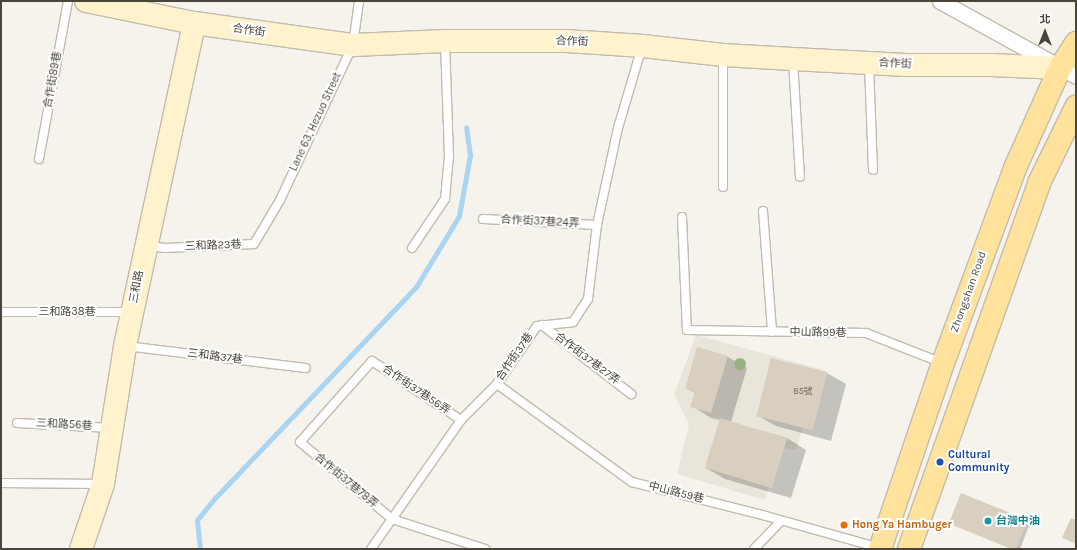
<!DOCTYPE html>
<meta charset="utf-8">
<style>
body{margin:0}
#map{position:relative;width:1077px;height:550px;overflow:hidden;background:#f6f3ec;font-family:Karla,"Noto Sans TC",sans-serif}
div>[style]{position:absolute}
.residential>*{inset:0;background:#eae5da}
.shadow>*{inset:0;background:#0003}
.stream>*{height:5px;margin:-2.5px;padding:0 2.5px;transform-origin:2.5px;border-radius:2.5px;background:#a9d4f2}
.building>*{inset:0;background:#d8cfc1;transform-origin:0 0}
.roads{filter:drop-shadow(1px 0 #c2bbae) drop-shadow(-1px 0 #c2bbae) drop-shadow(0 1px #c2bbae) drop-shadow(0 -1px #c2bbae)}
.lane>*{height:8px;margin:-4px;padding:0 4px;transform-origin:4px;border-radius:4px;background:#fff}
.street>*{height:15px;margin:-7.5px;padding:0 7.5px;transform-origin:7.5px;border-radius:7.5px;background:#fff}
.secondary>*{height:22px;margin:-11px;padding:0 11px;transform-origin:11px;border-radius:11px;background:#fff3cd}
.primary>*{height:22px;margin:-11px;padding:0 11px;transform-origin:11px;border-radius:11px;background:#ffe39c}
.trees>*{width:12px;height:12px;margin:-6px;border-radius:50%;background:#97b381}
.dots>*{width:11px;height:11px;translate:-50% -50%;box-sizing:border-box;border:2px solid #fff;border-radius:50%}
span{translate:-50% -50%;white-space:nowrap;text-align:center;line-height:1.15;-webkit-text-stroke:4px #fff;paint-order:stroke}
.number-label{font-size:9px;color:#6e675b}
.number-label span{-webkit-text-stroke-width:0}
.street-label{font-size:11px;color:#4b4439}
.transit-label{font-size:11px;color:#164399;font-weight:700}
.left{translate:0 -50%;text-align:left}
.culture-label{font-size:11px;color:#0d838f;font-weight:700}
.food-label{font-size:11px;color:#c56008;font-weight:700}
.frame{position:absolute;inset:0;border:2px solid #4b4439;pointer-events:none}
.north{position:absolute;left:1025px;top:12px;width:40px;height:40px;-webkit-text-stroke:3px #fff;paint-order:stroke;rotate:0deg;font-size:11px;font-weight:700;line-height:16px;text-align:center;color:#4b4439}
.north::after{content:'';display:block;margin:auto;width:14px;height:18px;background:#4b4439;clip-path:polygon(50% 0,100% 100%,50% 72%,0 100%)}
</style>
<div id="map">
<div class="residential">
<i style="clip-path:polygon(696px 335px,821px 369px,796px 450px,780px 447px,765px 500px,677px 474px,689px 424px,674px 395px)"></i>
</div>
<div class="shadow">
<i style="clip-path:polygon(728px 357px,747px 368px,731px 422px,787px 438px,806px 450px,791px 498px,725px 479px,706px 468px,720px 420px,711px 418px,692px 406px,695px 393px,686px 388px)"></i>
<i style="clip-path:polygon(772px 359px,827px 373px,846px 384px,831px 441px,776px 426px,757px 415px)"></i>
<i style="clip-path:polygon(1027px 521px,1030px 523px,1020px 549px,1014px 549px,953px 524px)"></i>
</div>
<div class="stream">
<i style="left:200px;top:549px;width:29px;rotate:-96deg"></i>
<i style="left:197px;top:520px;width:28px;rotate:-51deg"></i>
<i style="left:215px;top:498px;width:291px;rotate:-46.4deg"></i>
<i style="left:416px;top:287px;width:83px;rotate:-58.8deg"></i>
<i style="left:459px;top:216px;width:62px;rotate:-79.8deg"></i>
<i style="left:470px;top:155px;width:28px;rotate:-98deg"></i>
</div>
<div class="building">
<i style="clip-path:polygon(697px 347px,728px 356px,711px 413px,690px 407px,695px 392px,685px 389px)"></i>
<i style="left:771px;top:358px;width:58px;height:60px;rotate:14deg"></i>
<i style="left:720px;top:418px;width:70px;height:52px;rotate:17deg"></i>
<i style="left:961px;top:493px;width:72px;height:33px;rotate:22deg"></i>
<i style="clip-path:polygon(1071px 518px,1076px 520px,1076px 544px,1062px 538px)"></i>
</div>
<div class="roads">
<div class="lane">
<i style="left:793px;top:60px;width:117px;rotate:86.6deg"></i>
<i style="left:869px;top:65px;width:105px;rotate:87.8deg"></i>
<i style="left:39px;top:159px;width:161px;rotate:-79.6deg"></i>
<i style="left:723px;top:187px;width:131px;rotate:-90deg"></i>
<i style="left:763px;top:211px;width:121px;rotate:85.7deg"></i>
<i style="left:682px;top:217px;width:113px;rotate:87.5deg"></i>
<i style="left:687px;top:330px;width:179px;rotate:1deg"></i>
<i style="left:866px;top:333px;width:82px;rotate:21.5deg"></i>
<i style="left:483px;top:219px;width:114px;rotate:3deg"></i>
<i style="left:148px;top:246px;width:17px;rotate:7deg"></i>
<i style="left:165px;top:248px;width:89px;rotate:-2.6deg"></i>
<i style="left:254px;top:244px;width:51px;rotate:-59.4deg"></i>
<i style="left:280px;top:200px;width:171px;rotate:-64.8deg"></i>
<i style="left:353px;top:45px;width:44px;rotate:-82.2deg"></i>
<i style="left:412px;top:248px;width:59px;rotate:-56deg"></i>
<i style="left:445px;top:199px;width:43px;rotate:-84.7deg"></i>
<i style="left:449px;top:156px;width:115px;rotate:-92deg"></i>
<i style="left:1px;top:312px;width:131px"></i>
<i style="left:542px;top:325px;width:113px;rotate:37.8deg"></i>
<i style="left:126px;top:346px;width:181px;rotate:7deg"></i>
<i style="left:497px;top:384px;width:167px;rotate:36deg"></i>
<i style="left:632px;top:482px;width:138px;rotate:14.2deg"></i>
<i style="left:766px;top:516px;width:118px;rotate:15.7deg"></i>
<i style="left:461px;top:420px;width:107px;rotate:-146.5deg"></i>
<i style="left:372px;top:361px;width:108px;rotate:131.6deg"></i>
<i style="left:300px;top:442px;width:120px;rotate:39.9deg"></i>
<i style="left:392px;top:519px;width:98px;rotate:17.9deg"></i>
<i style="left:17px;top:423px;width:94px;rotate:3deg"></i>
<i style="left:1px;top:483px;width:101px;rotate:0.6deg"></i>
<i style="left:371px;top:549px;width:157px;rotate:-55.1deg"></i>
<i style="left:461px;top:420px;width:51px;rotate:-45deg"></i>
<i style="left:497px;top:384px;width:70px;rotate:-55.4deg"></i>
<i style="left:537px;top:326px;width:36px;rotate:-6deg"></i>
<i style="left:573px;top:322px;width:27px;rotate:-57deg"></i>
<i style="left:588px;top:299px;width:75px;rotate:-83.1deg"></i>
<i style="left:597px;top:225px;width:99px;rotate:-77.8deg"></i>
<i style="left:618px;top:128px;width:84px;rotate:-73.5deg"></i>
<i style="left:754px;top:549px;width:39px;rotate:-46deg"></i>
</div>
<div class="street">
<i style="left:940px;top:1px;width:155px;rotate:28.9deg"></i>
</div>
<div class="secondary">
<i style="left:86px;top:1px;width:110px;rotate:11.5deg"></i>
<i style="left:194px;top:23px;width:161px;rotate:7.9deg"></i>
<i style="left:353px;top:45px;width:92px;rotate:-2.5deg"></i>
<i style="left:445px;top:41px;width:121px"></i>
<i style="left:566px;top:41px;width:77px;rotate:3.7deg"></i>
<i style="left:643px;top:46px;width:81px;rotate:6.4deg"></i>
<i style="left:723px;top:55px;width:70px;rotate:3.3deg"></i>
<i style="left:793px;top:59px;width:113px;rotate:3deg"></i>
<i style="left:906px;top:65px;width:85px"></i>
<i style="left:991px;top:65px;width:69px;rotate:2.5deg"></i>
<i style="left:81px;top:549px;width:69px;rotate:-71.3deg"></i>
<i style="left:103px;top:484px;width:140px;rotate:-80.9deg"></i>
<i style="left:125px;top:346px;width:330px;rotate:-77.9deg"></i>
</div>
<div class="primary">
<i style="left:880px;top:549px;width:196px;rotate:-71.3deg"></i>
<i style="left:943px;top:363px;width:208px;rotate:-69.7deg"></i>
<i style="left:1015px;top:168px;width:110px;rotate:-65.8deg"></i>
<i style="left:1060px;top:68px;width:30px;rotate:-57deg"></i>
<i style="left:909px;top:549px;width:388px;rotate:-70.4deg"></i>
<i style="left:1039px;top:183px;width:85px;rotate:-64deg"></i>
</div>
</div>
<div class="trees">
<i style="left:740px;top:364px"></i>
</div>
<div class="dots">
<i style="left:940px;top:462px;background:#1a4fb4"></i>
<i style="left:988px;top:521px;background:#0f9aa8"></i>
<i style="left:844px;top:525px;background:#e8710a"></i>
</div>
<div class="number-label">
<span style="left:803px;top:391px">85號</span>
</div>
<div class="street-label">
<span style="left:249px;top:31px;rotate:8deg">合作街</span>
<span style="left:572px;top:42px;rotate:2deg">合作街</span>
<span style="left:895px;top:64px;rotate:3deg">合作街</span>
<span style="left:53px;top:80px;rotate:-80deg">合作街89巷</span>
<span style="left:316px;top:122px;rotate:-65deg">Lane 63, Hezuo Street</span>
<span style="left:540px;top:222px;rotate:3deg">合作街37巷24弄</span>
<span style="left:213px;top:246px;rotate:-2deg">三和路23巷</span>
<span style="left:137px;top:287px;rotate:-79deg">三和路</span>
<span style="left:969px;top:292px;rotate:-70deg">Zhongshan Road</span>
<span style="left:67px;top:312px">三和路38巷</span>
<span style="left:818px;top:333px;rotate:1deg">中山路99巷</span>
<span style="left:215px;top:357px;rotate:7deg">三和路37巷</span>
<span style="left:515px;top:357px;rotate:-55deg">合作街37巷</span>
<span style="left:587px;top:359px;rotate:37deg">合作街37巷27弄</span>
<span style="left:416px;top:390px;rotate:34deg">合作街37巷56弄</span>
<span style="left:64px;top:425px;rotate:3deg">三和路56巷</span>
<span style="left:346px;top:481px;rotate:40deg">合作街37巷78弄</span>
<span style="left:676px;top:493px;rotate:14deg">中山路59巷</span>
</div>
<div class="transit-label">
<span class="left" style="left:948px;top:462px">Cultural<br>Community</span>
</div>
<div class="culture-label">
<span class="left" style="left:996px;top:521px">台灣中油</span>
</div>
<div class="food-label">
<span class="left" style="left:852px;top:525px">Hong Ya Hambuger</span>
</div>
<div class="frame"></div>
<div class="north">北</div>
</div>
